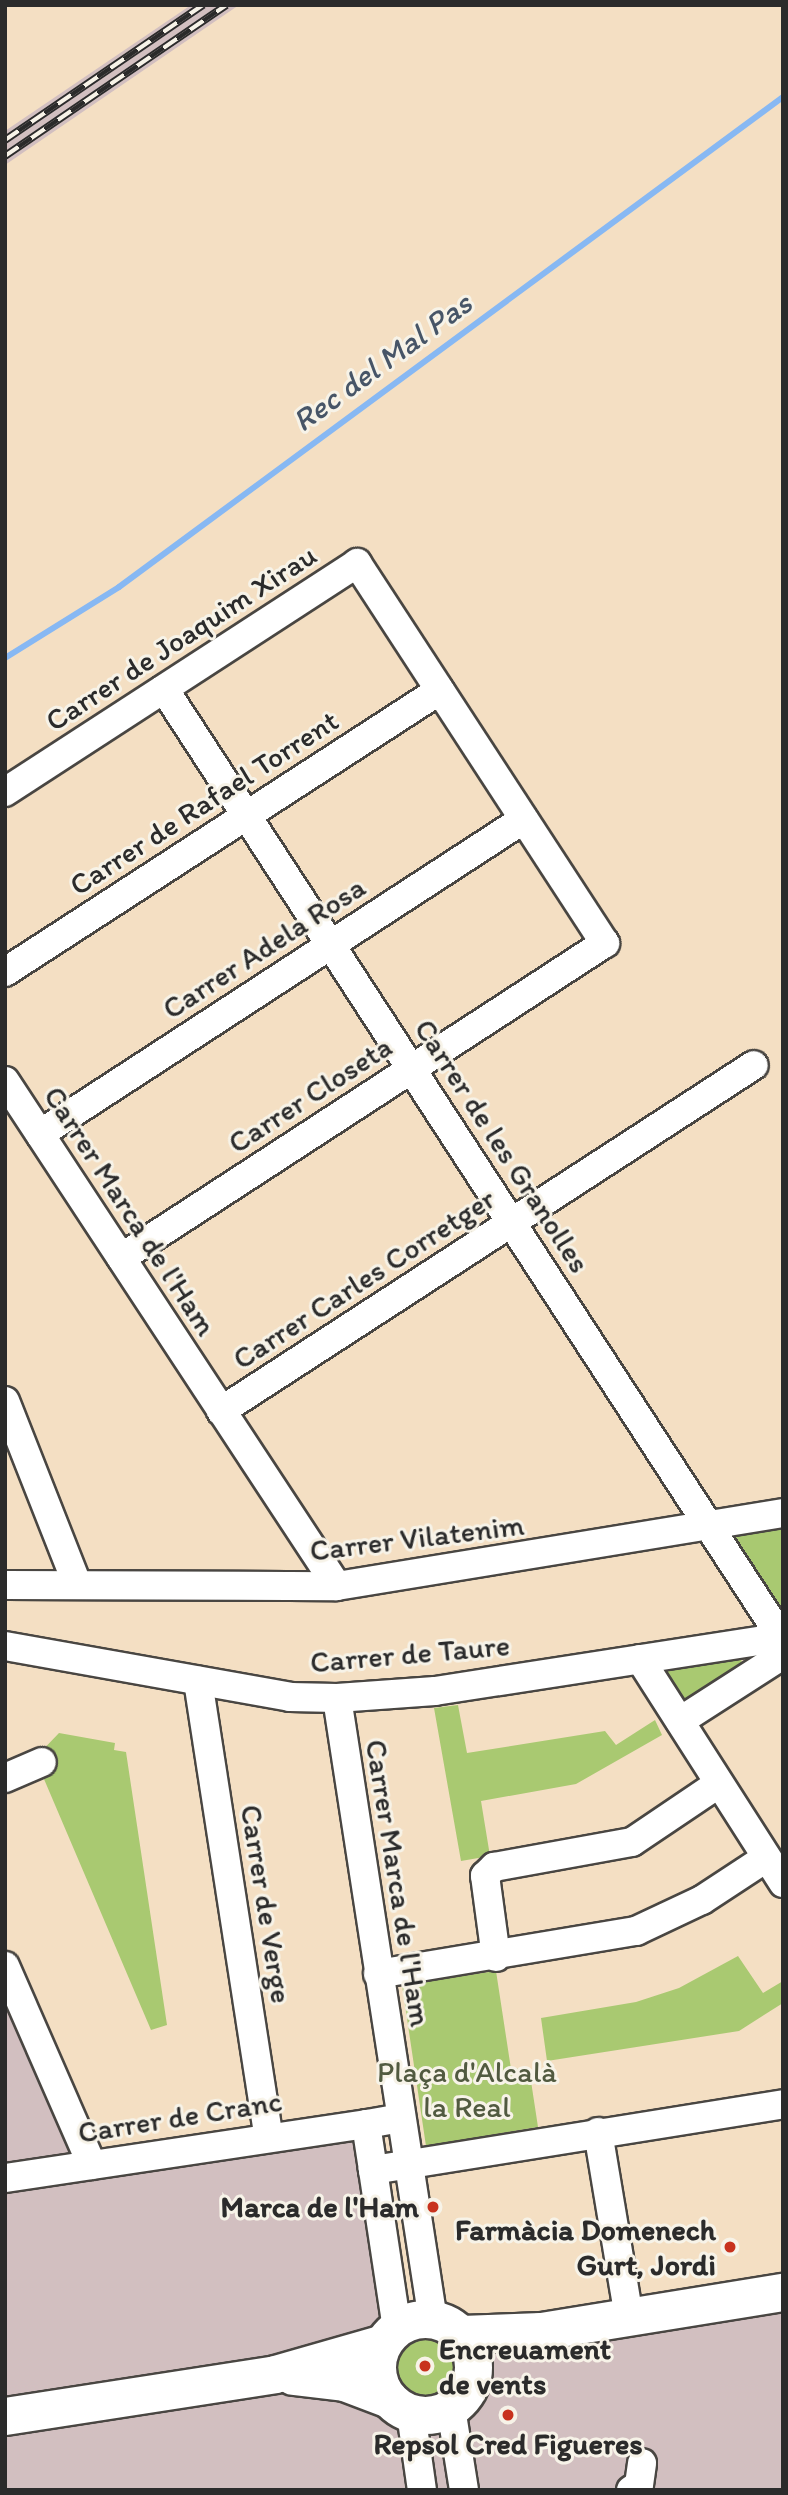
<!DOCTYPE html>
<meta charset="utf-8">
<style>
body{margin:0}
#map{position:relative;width:788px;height:2495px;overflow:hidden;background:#f4dfc3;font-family:Itim,sans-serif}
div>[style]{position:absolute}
.industrial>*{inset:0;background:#d2bfc0}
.green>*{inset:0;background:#a9c971}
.round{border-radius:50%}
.stream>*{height:6px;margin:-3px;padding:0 3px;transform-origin:3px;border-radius:3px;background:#87b8f3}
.roads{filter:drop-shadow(2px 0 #494642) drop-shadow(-2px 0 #494642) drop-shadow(0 2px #494642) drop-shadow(0 -2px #494642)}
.minor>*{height:28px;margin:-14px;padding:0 14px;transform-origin:14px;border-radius:14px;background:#fff}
.major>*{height:37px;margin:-18.5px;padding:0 18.5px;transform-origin:18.5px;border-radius:18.5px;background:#fff}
.major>.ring{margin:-18.5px;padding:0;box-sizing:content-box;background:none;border:37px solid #fff;border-radius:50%}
.rail>*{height:8px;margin-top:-4px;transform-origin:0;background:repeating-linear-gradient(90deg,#f7f3e8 0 16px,#2b2b2b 0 32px);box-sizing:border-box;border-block:2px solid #2b2b2b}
.dots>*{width:19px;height:19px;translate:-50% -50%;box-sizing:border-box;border:4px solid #f7f3e8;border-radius:50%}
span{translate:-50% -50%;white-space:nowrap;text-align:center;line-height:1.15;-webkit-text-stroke:6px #f7f3e8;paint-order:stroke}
.street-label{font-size:30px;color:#2b2b2b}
.park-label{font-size:30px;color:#515a40}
.poi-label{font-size:30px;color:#2b2b2b;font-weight:700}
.right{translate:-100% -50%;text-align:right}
.left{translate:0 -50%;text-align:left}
.water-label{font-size:32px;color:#475567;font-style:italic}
.frame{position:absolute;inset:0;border:7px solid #2b2b2b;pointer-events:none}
</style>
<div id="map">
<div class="industrial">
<i style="clip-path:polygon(191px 5px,239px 5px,5px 165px,5px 131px)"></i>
<i style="clip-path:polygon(5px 1966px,92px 2163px,367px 2122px,405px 2353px,783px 2291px,783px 2490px,5px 2490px)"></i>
</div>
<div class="green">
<i style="clip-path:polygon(783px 1527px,783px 1619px,733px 1535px)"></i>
<i style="clip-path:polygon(741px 1657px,742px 1665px,683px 1705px,660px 1668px)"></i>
<i style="clip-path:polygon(458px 1705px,467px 1753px,605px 1731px,616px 1745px,655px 1720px,662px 1735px,576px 1784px,481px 1801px,490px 1856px,461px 1861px,434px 1708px)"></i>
<i style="clip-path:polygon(59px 1733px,115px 1743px,114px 1750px,126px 1752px,167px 2025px,151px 2030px,35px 1758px)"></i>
<i style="clip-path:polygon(738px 1956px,763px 1993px,783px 1981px,783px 2003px,739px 2031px,547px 2061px,541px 2018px,636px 2002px,679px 1988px)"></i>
<i style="clip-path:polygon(496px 1971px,511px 2069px,529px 2068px,538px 2127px,426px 2146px,402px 1985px)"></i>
<i class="round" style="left:390px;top:2332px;width:70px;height:70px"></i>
</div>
<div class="stream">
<i style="left:5px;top:658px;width:134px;rotate:-31.9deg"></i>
<i style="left:119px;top:587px;width:825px;rotate:-36.43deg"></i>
</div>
<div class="roads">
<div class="minor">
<i style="left:164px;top:689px;width:1135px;rotate:56.94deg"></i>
<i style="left:5px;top:792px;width:420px;rotate:-33deg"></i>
<i style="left:357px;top:563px;width:454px;rotate:56.9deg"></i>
<i style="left:605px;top:943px;width:577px;rotate:146.94deg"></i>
<i style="left:5px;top:972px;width:518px;rotate:-32.95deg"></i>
<i style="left:5px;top:1081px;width:604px;rotate:56.68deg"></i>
<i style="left:40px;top:1134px;width:577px;rotate:-33.06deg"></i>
<i style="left:5px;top:1401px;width:197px;rotate:68.5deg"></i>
<i style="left:221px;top:1411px;width:635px;rotate:-32.99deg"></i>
<i style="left:5px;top:1585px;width:332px;rotate:0.2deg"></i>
<i style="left:337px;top:1586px;width:452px;rotate:-9.3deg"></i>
<i style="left:5px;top:1646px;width:290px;rotate:10.1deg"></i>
<i style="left:290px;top:1697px;width:47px;rotate:1.2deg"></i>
<i style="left:337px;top:1698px;width:98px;rotate:-4.1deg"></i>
<i style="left:435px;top:1691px;width:352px;rotate:-8.8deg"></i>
<i style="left:640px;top:1659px;width:266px;rotate:57.4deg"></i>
<i style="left:198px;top:1681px;width:461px;rotate:81.2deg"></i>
<i style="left:337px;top:1698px;width:629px;rotate:81.23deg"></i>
<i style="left:680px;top:1721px;width:122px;rotate:-32.7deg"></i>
<i style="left:5px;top:1778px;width:40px;rotate:-23.4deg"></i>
<i style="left:496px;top:1957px;width:82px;rotate:-97.7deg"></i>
<i style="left:485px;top:1876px;width:13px;rotate:-45deg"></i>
<i style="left:494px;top:1867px;width:140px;rotate:-10.3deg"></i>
<i style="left:632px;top:1842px;width:104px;rotate:-34deg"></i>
<i style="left:5px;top:1966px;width:217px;rotate:66.4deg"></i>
<i style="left:378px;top:1974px;width:262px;rotate:-9.5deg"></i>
<i style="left:636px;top:1931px;width:73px;rotate:-25.2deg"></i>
<i style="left:702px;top:1900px;width:77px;rotate:-33.3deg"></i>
<i style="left:401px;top:2118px;width:36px;rotate:170deg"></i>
<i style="left:366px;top:2124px;width:47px;rotate:81.3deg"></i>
<i style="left:373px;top:2170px;width:415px;rotate:-9.1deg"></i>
<i style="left:598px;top:2132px;width:188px;rotate:80.5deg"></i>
<i style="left:373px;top:2170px;width:160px;rotate:81.4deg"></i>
<i style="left:5px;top:2178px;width:365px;rotate:-8.5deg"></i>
<i style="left:451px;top:2408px;width:83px;rotate:81deg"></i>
<i style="left:411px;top:2413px;width:78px;rotate:81.9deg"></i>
<i style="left:631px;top:2490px;width:9px;rotate:-32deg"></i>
<i style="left:639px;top:2485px;width:22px;rotate:-82deg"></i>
</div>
<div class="major">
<i class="ring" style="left:377px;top:2319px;width:59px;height:59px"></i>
<i style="left:462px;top:2334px;width:79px;rotate:-2.2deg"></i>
<i style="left:541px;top:2331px;width:245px;rotate:-9.2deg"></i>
<i style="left:293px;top:2376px;width:51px;rotate:6.7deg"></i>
<i style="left:344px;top:2382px;width:48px;rotate:20.7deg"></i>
<i style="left:5px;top:2416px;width:273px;rotate:-8.8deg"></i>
<i style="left:275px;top:2374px;width:109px;rotate:-15.9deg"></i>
</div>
</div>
<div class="rail">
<i style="left:5px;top:140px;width:240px;rotate:-34.3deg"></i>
<i style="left:5px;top:156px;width:268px;rotate:-34.3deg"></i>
</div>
<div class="dots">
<i style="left:433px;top:2207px;background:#c8321e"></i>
<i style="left:730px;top:2247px;background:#c8321e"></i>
<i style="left:425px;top:2366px;background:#c8321e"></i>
<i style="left:508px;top:2415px;background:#c8321e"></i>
</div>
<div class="street-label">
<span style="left:181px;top:638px;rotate:-33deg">Carrer de Joaquim Xirau</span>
<span style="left:204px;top:803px;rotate:-33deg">Carrer de Rafael Torrent</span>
<span style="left:264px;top:948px;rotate:-33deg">Carrer Adela Rosa</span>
<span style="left:310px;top:1095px;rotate:-33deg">Carrer Closeta</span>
<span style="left:502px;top:1146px;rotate:57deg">Carrer de les Granolles</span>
<span style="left:130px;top:1211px;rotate:57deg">Carrer Marca de l'Ham</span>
<span style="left:364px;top:1279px;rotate:-33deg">Carrer Carles Corretger</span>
<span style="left:417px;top:1538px;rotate:-7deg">Carrer Vilatenim</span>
<span style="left:410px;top:1654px;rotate:-5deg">Carrer de Taure</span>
<span style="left:398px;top:1883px;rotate:81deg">Carrer Marca de l'Ham</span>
<span style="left:266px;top:1904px;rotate:81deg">Carrer de Verge</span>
<span style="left:180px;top:2117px;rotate:-9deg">Carrer de Cranc</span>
</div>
<div class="park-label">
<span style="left:467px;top:2089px">Plaça d'Alcalà<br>la Real</span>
</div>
<div class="poi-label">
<span class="right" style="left:419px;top:2207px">Marca de l'Ham</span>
<span class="right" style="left:716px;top:2247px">Farmàcia Domenech<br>Gurt, Jordi</span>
<span class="left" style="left:439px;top:2366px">Encreuament<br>de vents</span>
<span style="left:508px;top:2444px">Repsol Cred Figueres</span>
</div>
<div class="water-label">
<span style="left:382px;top:362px;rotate:-36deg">Rec del Mal Pas</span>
</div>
<div class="frame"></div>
</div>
